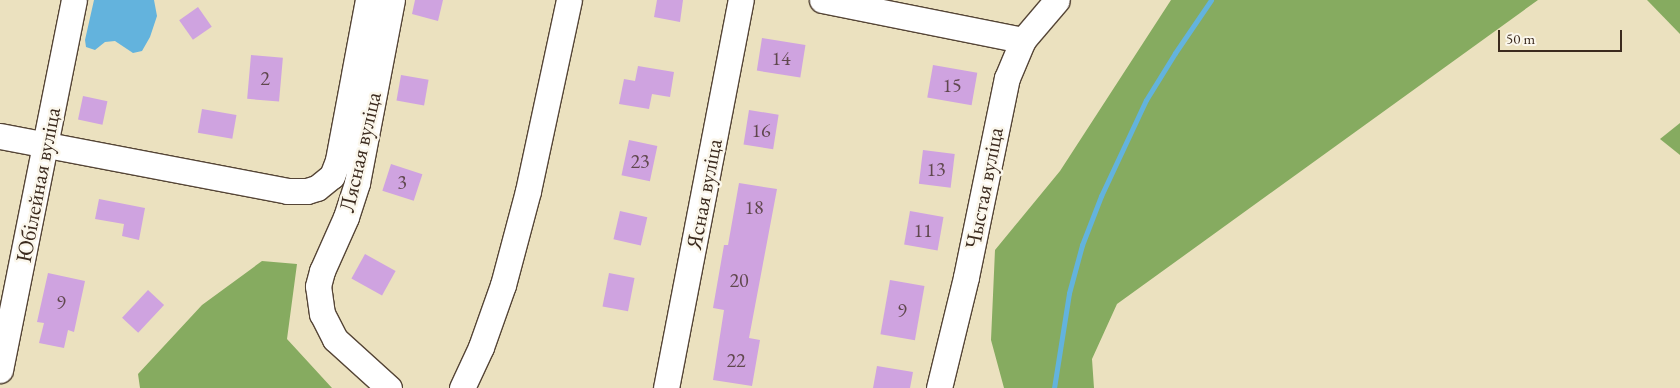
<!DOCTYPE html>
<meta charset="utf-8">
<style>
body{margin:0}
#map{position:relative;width:1680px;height:388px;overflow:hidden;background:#ebe1bf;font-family:"EB Garamond",serif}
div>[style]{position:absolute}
.forest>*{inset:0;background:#86ab60}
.water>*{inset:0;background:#63b3dd}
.stream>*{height:5px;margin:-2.5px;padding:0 2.5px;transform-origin:2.5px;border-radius:2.5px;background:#63b3dd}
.building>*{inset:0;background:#cfa3e0;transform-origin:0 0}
.roads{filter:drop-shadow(1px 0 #554536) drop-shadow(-1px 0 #554536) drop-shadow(0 1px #554536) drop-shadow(0 -1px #554536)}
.minor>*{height:25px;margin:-12.5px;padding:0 12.5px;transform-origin:12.5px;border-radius:12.5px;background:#fff}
span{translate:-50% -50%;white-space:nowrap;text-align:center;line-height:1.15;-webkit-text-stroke:5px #fbf7ec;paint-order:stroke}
.number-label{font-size:20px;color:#60484e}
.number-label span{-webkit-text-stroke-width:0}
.street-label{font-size:22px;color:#3b2a1e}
.scale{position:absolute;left:1498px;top:30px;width:124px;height:22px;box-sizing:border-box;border:2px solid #3b2a1e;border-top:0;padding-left:6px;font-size:15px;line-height:18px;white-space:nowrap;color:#3b2a1e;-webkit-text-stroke:4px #fbf7ec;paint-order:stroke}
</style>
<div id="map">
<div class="forest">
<i style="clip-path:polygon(1171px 0,1538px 0,1117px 304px,1092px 359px,1094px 388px,1004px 388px,991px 340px,995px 250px,1060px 171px)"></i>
<i style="clip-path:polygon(1647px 0,1680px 0,1680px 34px)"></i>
<i style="clip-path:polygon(1680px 123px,1680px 155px,1660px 139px)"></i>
<i style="clip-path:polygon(262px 261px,297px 264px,287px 339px,332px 388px,140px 388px,138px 374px,202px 305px)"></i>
</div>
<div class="water">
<i style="clip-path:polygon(94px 0,154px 0,157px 16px,150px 37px,142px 51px,133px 53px,115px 41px,105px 42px,95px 50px,86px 47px,85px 40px)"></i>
</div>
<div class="stream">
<i style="left:1054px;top:388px;width:96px;rotate:-81deg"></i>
<i style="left:1069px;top:293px;width:50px;rotate:-74.8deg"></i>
<i style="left:1082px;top:245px;width:53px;rotate:-68.8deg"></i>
<i style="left:1101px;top:196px;width:106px;rotate:-64.9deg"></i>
<i style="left:1146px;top:100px;width:55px;rotate:-58.3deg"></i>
<i style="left:1175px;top:53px;width:64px;rotate:-55.8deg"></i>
</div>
<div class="building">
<i style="clip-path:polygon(415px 0,443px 0,438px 21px,412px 14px)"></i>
<i style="clip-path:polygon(657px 0,683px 0,680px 22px,654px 17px)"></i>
<i style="left:198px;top:7px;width:24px;height:23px;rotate:55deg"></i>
<i style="left:762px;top:38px;width:44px;height:33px;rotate:9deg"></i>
<i style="left:251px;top:55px;width:32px;height:44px;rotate:5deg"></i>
<i style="left:933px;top:65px;width:45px;height:33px;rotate:10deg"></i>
<i style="clip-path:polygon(638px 66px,674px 72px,670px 97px,652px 94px,649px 109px,619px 104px,624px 79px,635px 81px)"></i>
<i style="left:401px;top:75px;width:28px;height:26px;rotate:10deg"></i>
<i style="left:83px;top:96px;width:25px;height:24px;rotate:12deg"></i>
<i style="left:202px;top:109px;width:35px;height:24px;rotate:10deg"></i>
<i style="left:749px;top:110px;width:30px;height:35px;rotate:9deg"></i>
<i style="left:629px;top:140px;width:29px;height:36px;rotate:12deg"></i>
<i style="left:923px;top:150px;width:32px;height:34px;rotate:7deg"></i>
<i style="left:391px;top:164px;width:33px;height:28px;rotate:18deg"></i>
<i style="clip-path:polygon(739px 183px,777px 189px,749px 338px,760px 340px,752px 386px,713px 380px,724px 310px,713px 308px,724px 245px,728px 245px)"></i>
<i style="clip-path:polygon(99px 199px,145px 208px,139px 240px,122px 236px,124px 224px,95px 219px)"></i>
<i style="left:620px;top:211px;width:28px;height:29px;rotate:13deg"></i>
<i style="left:910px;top:211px;width:34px;height:34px;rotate:10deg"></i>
<i style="left:365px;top:254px;width:35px;height:28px;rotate:29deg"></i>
<i style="clip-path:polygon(48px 273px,85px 281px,74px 332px,68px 330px,64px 348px,39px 343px,44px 323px,37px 322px)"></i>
<i style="left:609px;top:273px;width:26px;height:34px;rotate:11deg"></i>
<i style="left:890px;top:280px;width:35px;height:55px;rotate:10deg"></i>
<i style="left:148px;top:290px;width:22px;height:38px;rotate:43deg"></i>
<i style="clip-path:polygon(877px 366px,913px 372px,910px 388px,873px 388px)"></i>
</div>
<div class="roads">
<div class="minor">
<i style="left:822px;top:0;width:205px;rotate:11.3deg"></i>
<i style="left:0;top:136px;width:292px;rotate:10.8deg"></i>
<i style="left:287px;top:191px;width:20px"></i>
<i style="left:307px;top:191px;width:10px;rotate:-17deg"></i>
<i style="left:317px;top:188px;width:19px;rotate:-39deg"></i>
<i style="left:332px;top:176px;width:17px;rotate:-69deg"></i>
<i style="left:338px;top:160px;width:163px;rotate:-79.4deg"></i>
<i style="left:0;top:370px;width:377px;rotate:-78.7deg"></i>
<i style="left:389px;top:388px;width:73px;rotate:-137.8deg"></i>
<i style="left:335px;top:339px;width:28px;rotate:-117deg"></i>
<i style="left:322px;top:314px;width:28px;rotate:-98deg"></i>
<i style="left:318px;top:286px;width:16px;rotate:-75deg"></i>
<i style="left:322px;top:271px;width:59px;rotate:-66deg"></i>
<i style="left:346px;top:217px;width:36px;rotate:-72deg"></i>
<i style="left:357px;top:183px;width:186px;rotate:-79.2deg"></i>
<i style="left:462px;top:388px;width:45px;rotate:-65.1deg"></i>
<i style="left:481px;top:347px;width:66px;rotate:-70.5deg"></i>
<i style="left:503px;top:285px;width:97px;rotate:-75.1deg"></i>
<i style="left:528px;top:191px;width:195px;rotate:-77.9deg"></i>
<i style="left:666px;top:388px;width:395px;rotate:-79.1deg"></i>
<i style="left:939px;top:388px;width:114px;rotate:-76.3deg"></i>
<i style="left:966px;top:277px;width:203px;rotate:-78.4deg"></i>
<i style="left:1007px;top:78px;width:41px;rotate:-67.2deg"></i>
<i style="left:1023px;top:40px;width:52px;rotate:-49.6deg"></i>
</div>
</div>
<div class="number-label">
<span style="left:781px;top:58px">14</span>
<span style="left:265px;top:78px">2</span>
<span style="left:952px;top:85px">15</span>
<span style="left:761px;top:130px">16</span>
<span style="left:640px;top:161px">23</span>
<span style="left:936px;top:169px">13</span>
<span style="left:402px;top:182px">3</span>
<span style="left:754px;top:207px">18</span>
<span style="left:923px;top:230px">11</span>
<span style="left:739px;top:280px">20</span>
<span style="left:61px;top:302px">9</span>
<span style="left:902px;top:310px">9</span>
<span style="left:736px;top:360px">22</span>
</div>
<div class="street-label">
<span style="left:360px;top:152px;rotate:-77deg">Лясная вуліца</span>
<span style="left:38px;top:185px;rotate:-79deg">Юбілейная вуліца</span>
<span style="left:984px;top:188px;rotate:-79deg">Чыстая вуліца</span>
<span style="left:704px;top:194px;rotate:-79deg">Ясная вуліца</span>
</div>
<div class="scale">50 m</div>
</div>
